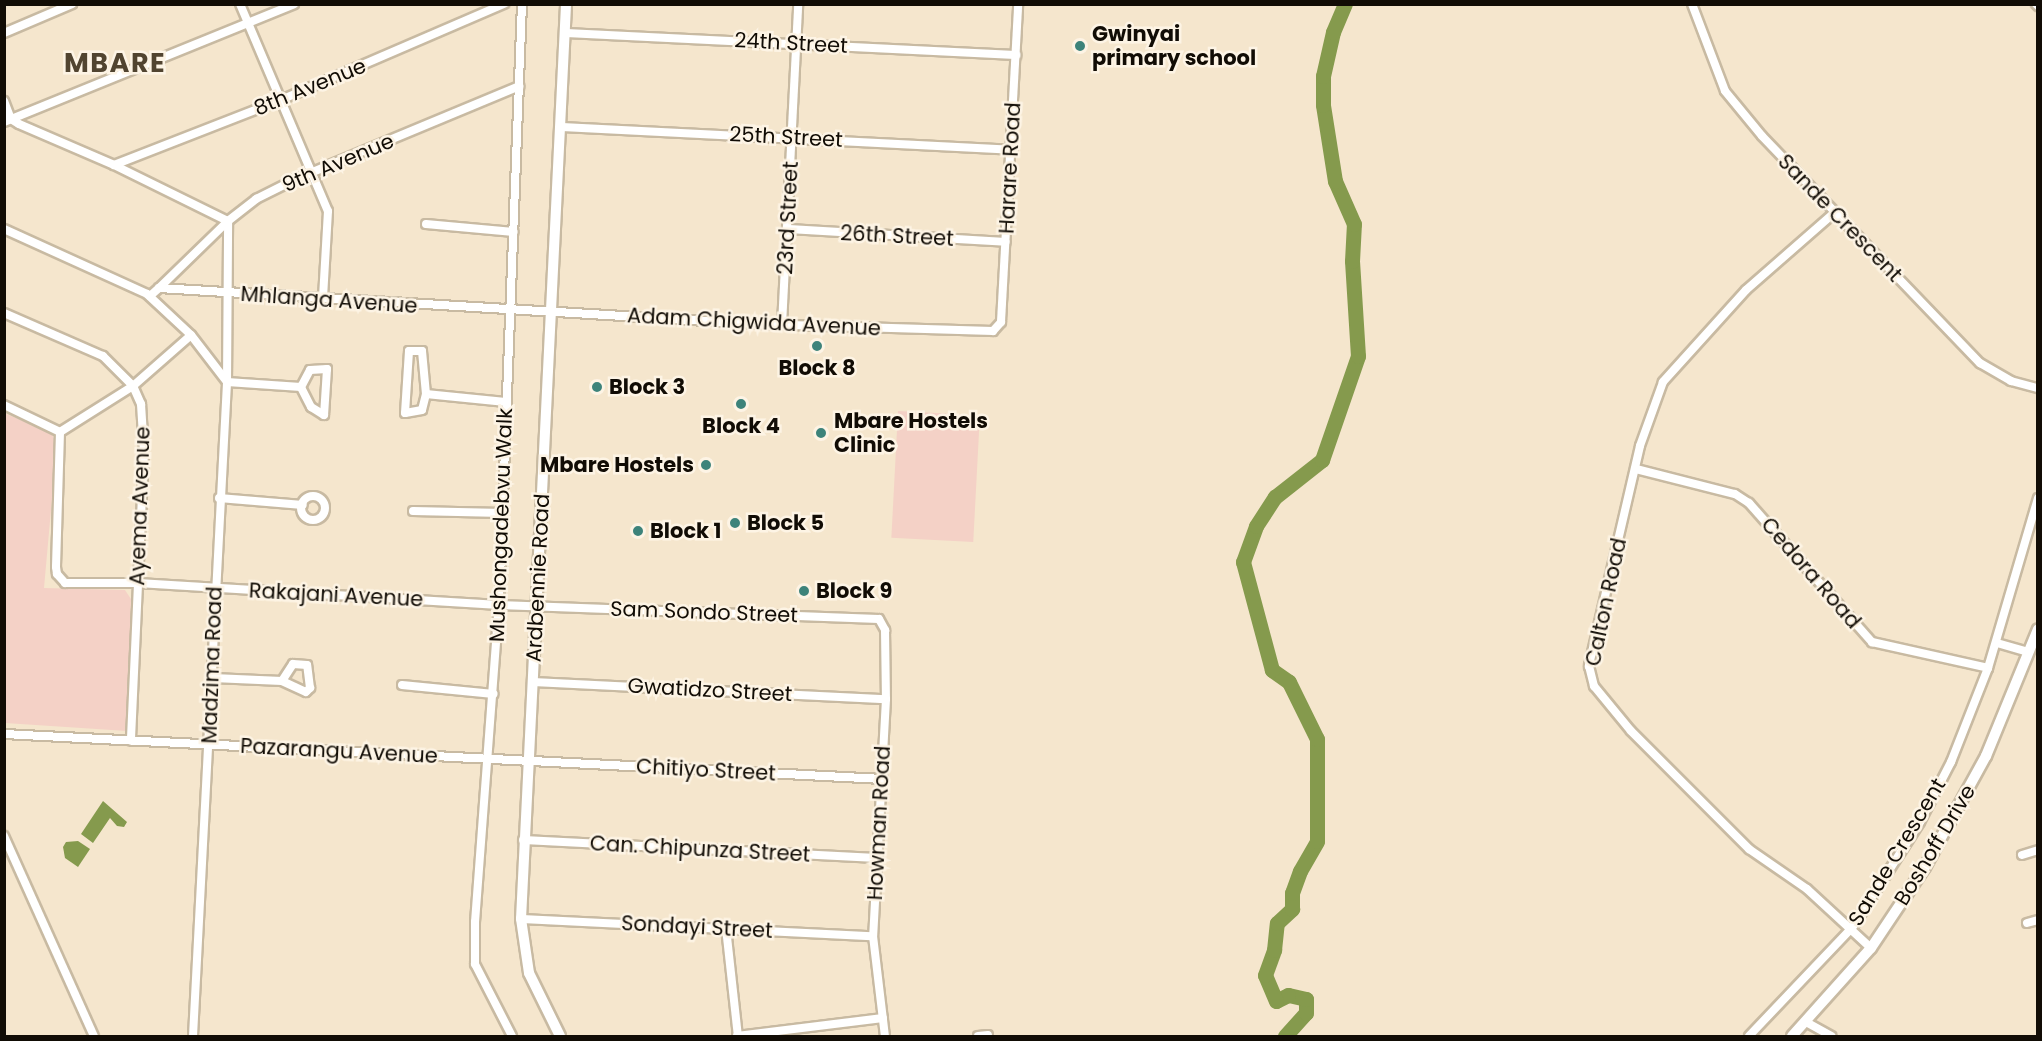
<!DOCTYPE html>
<style>
body{margin:0}
#map{position:relative;width:2042px;height:1041px;overflow:hidden;background:#f5e6cd;font-family:Poppins,sans-serif}
div>[style]{position:absolute}
.green>*{inset:0;background:#f4d1c6;transform-origin:0 0}
.water>*{inset:0;background:#859a4d}
.river>*{height:15px;margin:-7.5px;padding:0 7.5px;transform-origin:7.5px;border-radius:7.5px;background:#859a4d}
.roads{filter:drop-shadow(2px 0 #c8baa2) drop-shadow(-2px 0 #c8baa2) drop-shadow(0 2px #c8baa2) drop-shadow(0 -2px #c8baa2)}
.minor>*{height:8px;margin:-4px;padding:0 4px;transform-origin:4px;border-radius:4px;background:#fff}
.minor>.ring{margin:-4px;padding:0;box-sizing:content-box;background:none;border:8px solid #fff;border-radius:50%}
.major>*{height:10px;margin:-5px;padding:0 5px;transform-origin:5px;border-radius:5px;background:#fff}
.dots>*{width:16px;height:16px;translate:-50% -50%;box-sizing:border-box;border:3px solid #fdf4e5;border-radius:50%}
span{translate:-50% -50%;white-space:nowrap;text-align:center;line-height:1.15;-webkit-text-stroke:5px #fdf4e5;paint-order:stroke}
.poi-label{font-size:21px;color:#110c05;font-weight:700}
.left{translate:0 -50%;text-align:left}
.right{translate:-100% -50%;text-align:right}
.street-label{font-size:21px;color:#110c05}
.district-label{font-size:27px;color:#514430;font-weight:700;letter-spacing:1.5px}
.frame{position:absolute;inset:0;border:6px solid #110c05;pointer-events:none}
</style>
<div id="map">
<div class="green">
<i style="left:898px;top:411px;width:82px;height:127px;rotate:3deg"></i>
<i style="clip-path:polygon(4px 413px,50px 432px,57px 443px,44px 588px,125px 590px,131px 599px,127px 731px,5px 723px)"></i>
</div>
<div class="water">
<i style="clip-path:polygon(103px 801px,127px 822px,124px 827px,117px 826px,110px 818px,93px 843px,81px 834px)"></i>
<i style="clip-path:polygon(78px 841px,90px 849px,78px 867px,65px 858px,63px 847px,66px 842px)"></i>
</div>
<div class="river">
<i style="left:1285px;top:1036px;width:31px;rotate:-48deg"></i>
<i style="left:1306px;top:1013px;width:14px;rotate:-90deg"></i>
<i style="left:1306px;top:999px;width:18px;rotate:-167deg"></i>
<i style="left:1288px;top:995px;width:13px;rotate:153deg"></i>
<i style="left:1276px;top:1001px;width:28px;rotate:-113deg"></i>
<i style="left:1265px;top:975px;width:27px;rotate:-70deg"></i>
<i style="left:1274px;top:950px;width:27px;rotate:-84deg"></i>
<i style="left:1277px;top:923px;width:21px;rotate:-43deg"></i>
<i style="left:1292px;top:909px;width:16px;rotate:-90deg"></i>
<i style="left:1292px;top:893px;width:23px;rotate:-70deg"></i>
<i style="left:1300px;top:871px;width:34px;rotate:-60deg"></i>
<i style="left:1317px;top:841px;width:102px;rotate:-90deg"></i>
<i style="left:1317px;top:739px;width:64px;rotate:-116.2deg"></i>
<i style="left:1289px;top:682px;width:21px;rotate:-145deg"></i>
<i style="left:1272px;top:670px;width:112px;rotate:-105deg"></i>
<i style="left:1243px;top:562px;width:38px;rotate:-70deg"></i>
<i style="left:1256px;top:526px;width:35px;rotate:-57deg"></i>
<i style="left:1275px;top:497px;width:60px;rotate:-38.2deg"></i>
<i style="left:1322px;top:460px;width:110px;rotate:-70.9deg"></i>
<i style="left:1358px;top:356px;width:95px;rotate:-93.6deg"></i>
<i style="left:1352px;top:261px;width:37px;rotate:-87deg"></i>
<i style="left:1354px;top:224px;width:47px;rotate:-113.8deg"></i>
<i style="left:1335px;top:181px;width:77px;rotate:-99deg"></i>
<i style="left:1323px;top:105px;width:29px;rotate:-90deg"></i>
<i style="left:1323px;top:76px;width:45px;rotate:-77.2deg"></i>
<i style="left:1333px;top:32px;width:30px;rotate:-67deg"></i>
</div>
<div class="roads">
<div class="minor">
<i style="left:240px;top:4px;width:225px;rotate:67deg"></i>
<i style="left:328px;top:211px;width:88px;rotate:93.3deg"></i>
<i style="left:1692px;top:4px;width:93px;rotate:69.2deg"></i>
<i style="left:1725px;top:91px;width:58px;rotate:50.6deg"></i>
<i style="left:1762px;top:136px;width:315px;rotate:46.2deg"></i>
<i style="left:1980px;top:363px;width:36px;rotate:30deg"></i>
<i style="left:2011px;top:381px;width:28px;rotate:15deg"></i>
<i style="left:2036px;top:4px;width:3px;rotate:45deg"></i>
<i style="left:4px;top:33px;width:74px;rotate:-23.1deg"></i>
<i style="left:565px;top:33px;width:452px;rotate:2.8deg"></i>
<i style="left:4px;top:101px;width:19px;rotate:69deg"></i>
<i style="left:11px;top:119px;width:9px;rotate:32deg"></i>
<i style="left:19px;top:124px;width:103px;rotate:23.3deg"></i>
<i style="left:114px;top:165px;width:127px;rotate:26.2deg"></i>
<i style="left:228px;top:221px;width:96px;rotate:135.8deg"></i>
<i style="left:4px;top:122px;width:313px;rotate:-22.1deg"></i>
<i style="left:561px;top:127px;width:452px;rotate:2.9deg"></i>
<i style="left:114px;top:165px;width:181px;rotate:-21.3deg"></i>
<i style="left:283px;top:99px;width:241px;rotate:-23.3deg"></i>
<i style="left:1834px;top:213px;width:117px;rotate:138.8deg"></i>
<i style="left:1746px;top:290px;width:124px;rotate:132.1deg"></i>
<i style="left:1663px;top:382px;width:68px;rotate:109.8deg"></i>
<i style="left:1640px;top:446px;width:226px;rotate:103.1deg"></i>
<i style="left:1589px;top:666px;width:21px;rotate:76deg"></i>
<i style="left:1594px;top:686px;width:58px;rotate:50.6deg"></i>
<i style="left:1631px;top:731px;width:167px;rotate:45deg"></i>
<i style="left:1749px;top:849px;width:70px;rotate:34.6deg"></i>
<i style="left:1807px;top:889px;width:87px;rotate:42.7deg"></i>
<i style="left:426px;top:224px;width:88px;rotate:5.2deg"></i>
<i style="left:4px;top:229px;width:157px;rotate:24.4deg"></i>
<i style="left:147px;top:294px;width:60px;rotate:43deg"></i>
<i style="left:191px;top:335px;width:59px;rotate:52.5deg"></i>
<i style="left:227px;top:382px;width:74px;rotate:3.9deg"></i>
<i style="left:789px;top:229px;width:217px;rotate:3.4deg"></i>
<i style="left:150px;top:296px;width:12px;rotate:-42deg"></i>
<i style="left:159px;top:288px;width:598px;rotate:3.45deg"></i>
<i style="left:756px;top:324px;width:237px;rotate:1.7deg"></i>
<i style="left:993px;top:331px;width:12px;rotate:-48deg"></i>
<i style="left:1001px;top:322px;width:318px;rotate:-86.9deg"></i>
<i style="left:4px;top:313px;width:108px;rotate:23.5deg"></i>
<i style="left:103px;top:356px;width:42px;rotate:45deg"></i>
<i style="left:133px;top:386px;width:20px;rotate:66deg"></i>
<i style="left:141px;top:404px;width:48px;rotate:86.4deg"></i>
<i style="left:144px;top:452px;width:289px;rotate:92.6deg"></i>
<i style="left:782px;top:325px;width:321px;rotate:-87.1deg"></i>
<i style="left:409px;top:351px;width:13px"></i>
<i style="left:422px;top:351px;width:43px;rotate:84.7deg"></i>
<i style="left:426px;top:394px;width:16px;rotate:104deg"></i>
<i style="left:422px;top:410px;width:17px;rotate:170deg"></i>
<i style="left:405px;top:413px;width:62px;rotate:-86.3deg"></i>
<i style="left:327px;top:369px;width:46px;rotate:93.7deg"></i>
<i style="left:324px;top:415px;width:15px;rotate:-148deg"></i>
<i style="left:311px;top:407px;width:22px;rotate:-117deg"></i>
<i style="left:301px;top:387px;width:19px;rotate:-62deg"></i>
<i style="left:310px;top:370px;width:17px;rotate:-3deg"></i>
<i style="left:426px;top:394px;width:80px;rotate:5.7deg"></i>
<i style="left:4px;top:405px;width:62px;rotate:25.7deg"></i>
<i style="left:60px;top:432px;width:135px;rotate:91.7deg"></i>
<i style="left:56px;top:567px;width:7px;rotate:82deg"></i>
<i style="left:57px;top:574px;width:12px;rotate:48deg"></i>
<i style="left:65px;top:583px;width:73px"></i>
<i style="left:138px;top:583px;width:362px;rotate:3.5deg"></i>
<i style="left:499px;top:605px;width:380px;rotate:2.1deg"></i>
<i style="left:879px;top:619px;width:13px;rotate:61deg"></i>
<i style="left:885px;top:630px;width:69px;rotate:89.2deg"></i>
<i style="left:886px;top:699px;width:237px;rotate:93.1deg"></i>
<i style="left:873px;top:936px;width:101px;rotate:83.2deg"></i>
<i style="left:60px;top:432px;width:86px;rotate:-32.2deg"></i>
<i style="left:133px;top:386px;width:77px;rotate:-41.3deg"></i>
<i style="left:1636px;top:469px;width:102px;rotate:14.2deg"></i>
<i style="left:1735px;top:494px;width:17px;rotate:33deg"></i>
<i style="left:1749px;top:503px;width:186px;rotate:48.5deg"></i>
<i style="left:1872px;top:642px;width:119px;rotate:12.6deg"></i>
<i class="ring" style="left:301px;top:496px;width:16px;height:16px"></i>
<i style="left:219px;top:498px;width:84px;rotate:4.8deg"></i>
<i style="left:413px;top:511px;width:90px;rotate:1.3deg"></i>
<i style="left:1997px;top:643px;width:33px;rotate:16deg"></i>
<i style="left:213px;top:678px;width:69px;rotate:2.5deg"></i>
<i style="left:282px;top:681px;width:26px;rotate:25deg"></i>
<i style="left:306px;top:692px;width:6px;rotate:-45deg"></i>
<i style="left:310px;top:688px;width:23px;rotate:-97deg"></i>
<i style="left:307px;top:665px;width:14px;rotate:-176deg"></i>
<i style="left:293px;top:664px;width:20px;rotate:123deg"></i>
<i style="left:533px;top:682px;width:353px;rotate:2.8deg"></i>
<i style="left:402px;top:685px;width:92px;rotate:5.6deg"></i>
<i style="left:4px;top:734px;width:880px;rotate:2.93deg"></i>
<i style="left:4px;top:836px;width:219px;rotate:65.8deg"></i>
<i style="left:523px;top:840px;width:355px;rotate:2.9deg"></i>
<i style="left:2022px;top:855px;width:17px;rotate:-17deg"></i>
<i style="left:521px;top:919px;width:352px;rotate:2.8deg"></i>
<i style="left:2027px;top:923px;width:11px;rotate:-15deg"></i>
<i style="left:726px;top:928px;width:109px;rotate:83.7deg"></i>
<i style="left:1806px;top:1022px;width:29px;rotate:29deg"></i>
<i style="left:193px;top:1036px;width:655px;rotate:-87.02deg"></i>
<i style="left:227px;top:382px;width:161px;rotate:-89.6deg"></i>
<i style="left:228px;top:221px;width:36px;rotate:-38deg"></i>
<i style="left:256px;top:199px;width:45px;rotate:-26.6deg"></i>
<i style="left:296px;top:179px;width:242px;rotate:-22.6deg"></i>
<i style="left:512px;top:1036px;width:81px;rotate:-117.2deg"></i>
<i style="left:475px;top:964px;width:42px;rotate:-90deg"></i>
<i style="left:475px;top:922px;width:318px;rotate:-85.7deg"></i>
<i style="left:499px;top:605px;width:601px;rotate:-87.81deg"></i>
<i style="left:737px;top:1036px;width:147px;rotate:-7deg"></i>
<i style="left:978px;top:1036px;width:10px;rotate:-6deg"></i>
<i style="left:1749px;top:1036px;width:149px;rotate:-46.4deg"></i>
<i style="left:1852px;top:928px;width:126px;rotate:-57.3deg"></i>
<i style="left:1920px;top:822px;width:68px;rotate:-62.7deg"></i>
<i style="left:1951px;top:762px;width:101px;rotate:-68.5deg"></i>
<i style="left:1988px;top:668px;width:177px;rotate:-73.6deg"></i>
</div>
<div class="major">
<i style="left:560px;top:1036px;width:70px;rotate:-116.2deg"></i>
<i style="left:529px;top:973px;width:55px;rotate:-98.4deg"></i>
<i style="left:521px;top:919px;width:916px;rotate:-87.18deg"></i>
<i style="left:1792px;top:1036px;width:118px;rotate:-48.1deg"></i>
<i style="left:1871px;top:948px;width:97px;rotate:-56.3deg"></i>
<i style="left:1925px;top:867px;width:127px;rotate:-61.2deg"></i>
<i style="left:1986px;top:756px;width:137px;rotate:-67.7deg"></i>
</div>
</div>
<div class="dots">
<i style="left:1080px;top:46px;background:#3d837a"></i>
<i style="left:817px;top:346px;background:#3d837a"></i>
<i style="left:597px;top:387px;background:#3d837a"></i>
<i style="left:741px;top:404px;background:#3d837a"></i>
<i style="left:821px;top:433px;background:#3d837a"></i>
<i style="left:706px;top:465px;background:#3d837a"></i>
<i style="left:735px;top:523px;background:#3d837a"></i>
<i style="left:638px;top:531px;background:#3d837a"></i>
<i style="left:804px;top:591px;background:#3d837a"></i>
</div>
<div class="poi-label">
<span class="left" style="left:1092px;top:46px">Gwinyai<br>primary school</span>
<span style="left:817px;top:368px">Block 8</span>
<span class="left" style="left:609px;top:387px">Block 3</span>
<span class="left" style="left:834px;top:433px">Mbare Hostels<br>Clinic</span>
<span style="left:741px;top:426px">Block 4</span>
<span class="right" style="left:694px;top:465px">Mbare Hostels</span>
<span class="left" style="left:747px;top:523px">Block 5</span>
<span class="left" style="left:650px;top:531px">Block 1</span>
<span class="left" style="left:816px;top:591px">Block 9</span>
</div>
<div class="street-label">
<span style="left:791px;top:43px;rotate:3deg">24th Street</span>
<span style="left:310px;top:87px;rotate:-22deg">8th Avenue</span>
<span style="left:786px;top:137px;rotate:3deg">25th Street</span>
<span style="left:338px;top:163px;rotate:-23deg">9th Avenue</span>
<span style="left:1010px;top:168px;rotate:-87deg">Harare Road</span>
<span style="left:788px;top:218px;rotate:-87deg">23rd Street</span>
<span style="left:1840px;top:218px;rotate:46deg">Sande Crescent</span>
<span style="left:897px;top:236px;rotate:3deg">26th Street</span>
<span style="left:329px;top:300px;rotate:4deg">Mhlanga Avenue</span>
<span style="left:754px;top:322px;rotate:3deg">Adam Chigwida Avenue</span>
<span style="left:140px;top:506px;rotate:-88deg">Ayema Avenue</span>
<span style="left:501px;top:525px;rotate:-88deg">Mushongadebvu Walk</span>
<span style="left:1811px;top:573px;rotate:49deg">Cedora Road</span>
<span style="left:538px;top:578px;rotate:-87deg">Ardbennie Road</span>
<span style="left:336px;top:595px;rotate:3deg">Rakajani Avenue</span>
<span style="left:1606px;top:602px;rotate:-78deg">Calton Road</span>
<span style="left:704px;top:612px;rotate:2deg">Sam Sondo Street</span>
<span style="left:212px;top:665px;rotate:-88deg">Madzima Road</span>
<span style="left:710px;top:690px;rotate:3deg">Gwatidzo Street</span>
<span style="left:339px;top:751px;rotate:3deg">Pazarangu Avenue</span>
<span style="left:706px;top:770px;rotate:3deg">Chitiyo Street</span>
<span style="left:879px;top:823px;rotate:-87deg">Howman Road</span>
<span style="left:1935px;top:845px;rotate:-59deg">Boshoff Drive</span>
<span style="left:700px;top:849px;rotate:3deg">Can. Chipunza Street</span>
<span style="left:1897px;top:852px;rotate:-59deg">Sande Crescent</span>
<span style="left:697px;top:927px;rotate:3deg">Sondayi Street</span>
</div>
<div class="district-label">
<span style="left:115px;top:63px">MBARE</span>
</div>
<div class="frame"></div>
</div>
